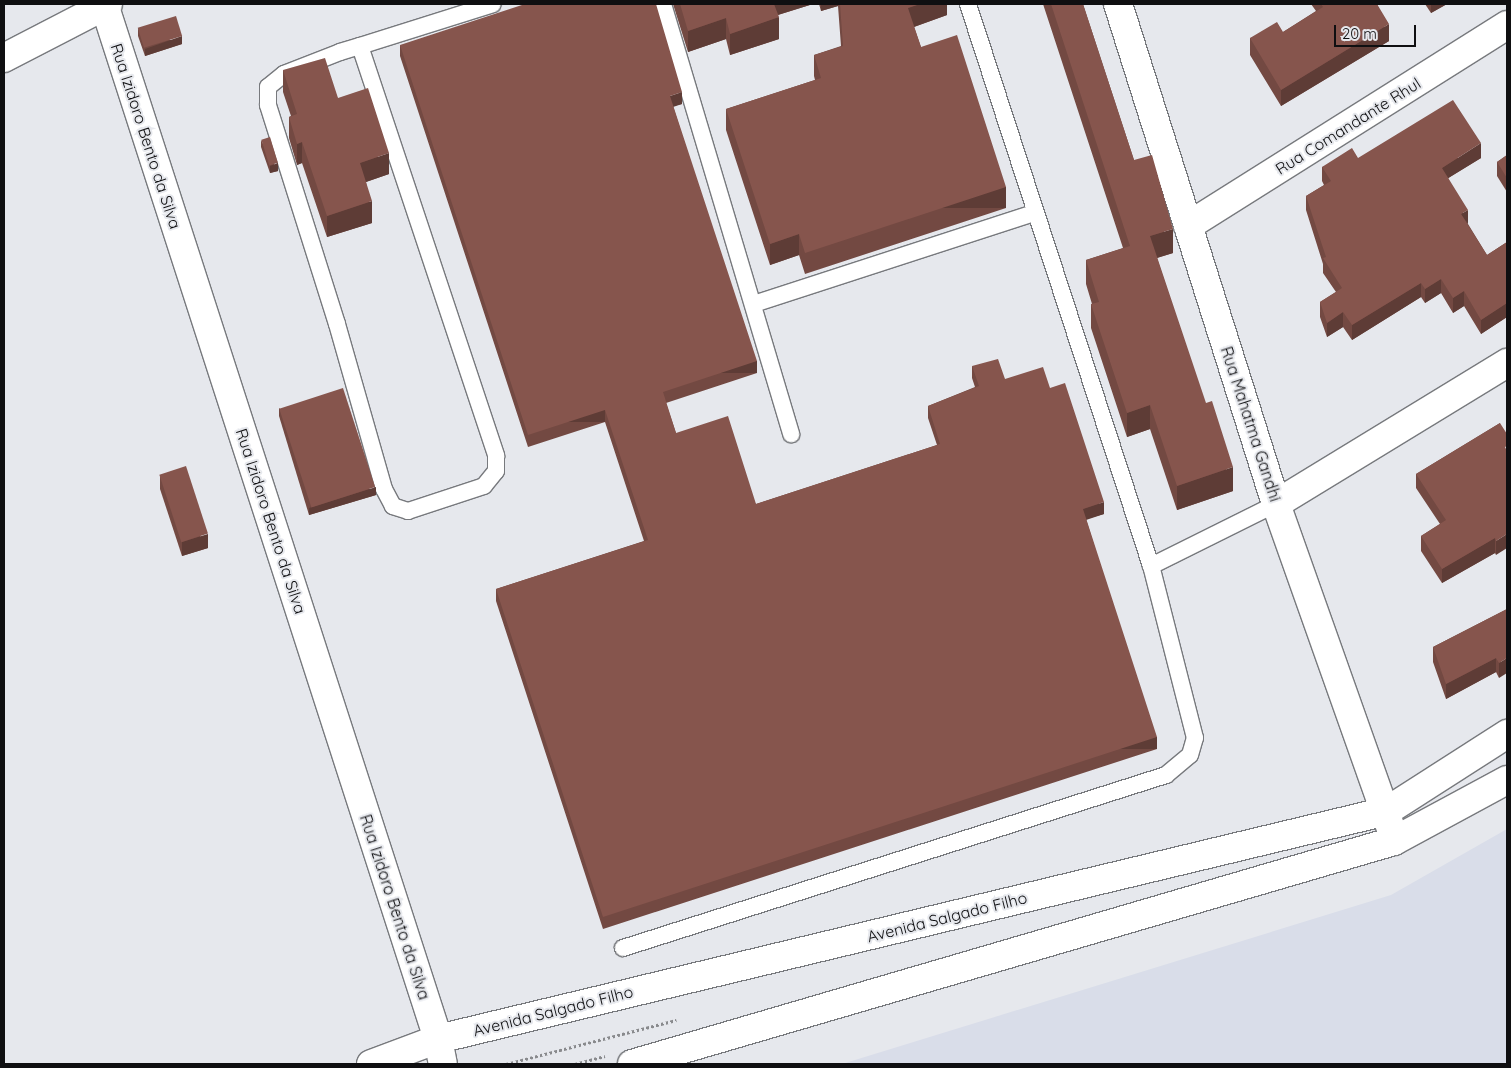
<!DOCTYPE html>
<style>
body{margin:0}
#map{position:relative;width:1511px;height:1068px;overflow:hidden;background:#e6e8ed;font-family:Quicksand,sans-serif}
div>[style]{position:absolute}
.built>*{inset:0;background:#d9dde9}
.path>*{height:3px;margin-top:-1.5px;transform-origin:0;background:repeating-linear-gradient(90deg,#898a8d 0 2.5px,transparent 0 5px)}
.roads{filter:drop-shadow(1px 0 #77797d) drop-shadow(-1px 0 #77797d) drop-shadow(0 1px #77797d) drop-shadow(0 -1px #77797d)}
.service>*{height:16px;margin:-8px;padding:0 8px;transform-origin:8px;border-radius:8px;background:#fff}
.minor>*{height:28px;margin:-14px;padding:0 14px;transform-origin:14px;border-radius:14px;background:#fff}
.tertiary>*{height:28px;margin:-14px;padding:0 14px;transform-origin:14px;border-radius:14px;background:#fff}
.wall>*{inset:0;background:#734942}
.shaded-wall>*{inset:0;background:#5e3c36;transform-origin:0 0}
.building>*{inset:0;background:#86554d;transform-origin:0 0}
span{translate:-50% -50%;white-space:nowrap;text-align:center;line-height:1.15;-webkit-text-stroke:4px #e6e8ed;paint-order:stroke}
.street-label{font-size:16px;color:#0f0f11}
.frame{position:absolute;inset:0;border:5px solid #0f0f11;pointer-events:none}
.scale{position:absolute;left:1334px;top:25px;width:82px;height:22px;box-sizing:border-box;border:2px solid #0f0f11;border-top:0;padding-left:6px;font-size:15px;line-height:18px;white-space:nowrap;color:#0f0f11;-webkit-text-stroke:4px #e6e8ed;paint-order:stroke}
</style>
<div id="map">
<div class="built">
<i style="clip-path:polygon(1507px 829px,1507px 1064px,842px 1064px,1391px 895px)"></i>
</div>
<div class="path">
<i style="left:506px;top:1064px;width:176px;rotate:-14.5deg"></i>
<i style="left:575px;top:1064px;width:31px;rotate:-15deg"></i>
</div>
<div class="roads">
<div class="service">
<i style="left:663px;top:4px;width:449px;rotate:73.4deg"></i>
<i style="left:360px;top:46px;width:432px;rotate:71.6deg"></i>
<i style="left:496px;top:456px;width:15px;rotate:90deg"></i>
<i style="left:496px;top:471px;width:19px;rotate:129deg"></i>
<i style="left:484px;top:486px;width:80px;rotate:161.8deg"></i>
<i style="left:408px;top:511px;width:16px;rotate:-162deg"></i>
<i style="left:393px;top:506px;width:19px;rotate:-118deg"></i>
<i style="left:384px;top:489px;width:172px;rotate:-105.9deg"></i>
<i style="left:337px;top:324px;width:230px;rotate:-107.5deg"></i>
<i style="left:268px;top:105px;width:18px;rotate:-90deg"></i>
<i style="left:268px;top:87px;width:21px;rotate:-39deg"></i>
<i style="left:284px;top:74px;width:60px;rotate:-21.4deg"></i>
<i style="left:340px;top:52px;width:21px;rotate:-17deg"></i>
<i style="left:360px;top:46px;width:139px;rotate:-17.5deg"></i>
<i style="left:754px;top:304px;width:294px;rotate:-18deg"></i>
<i style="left:1151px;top:566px;width:140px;rotate:-26.4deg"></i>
<i style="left:623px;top:948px;width:570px;rotate:-17.67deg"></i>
<i style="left:1166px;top:775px;width:31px;rotate:-40deg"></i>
<i style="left:1190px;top:755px;width:18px;rotate:-74deg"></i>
<i style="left:1195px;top:738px;width:178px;rotate:-104.3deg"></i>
<i style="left:1151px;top:566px;width:591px;rotate:-108.04deg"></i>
</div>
<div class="minor">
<i style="left:104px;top:4px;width:1088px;rotate:72.11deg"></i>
<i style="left:438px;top:1039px;width:25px;rotate:79deg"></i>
<i style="left:4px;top:58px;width:117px;rotate:-27.4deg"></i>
<i style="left:1188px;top:226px;width:377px;rotate:-32.2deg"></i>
<i style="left:1276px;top:504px;width:271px;rotate:-31.4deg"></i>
</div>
<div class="tertiary">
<i style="left:1118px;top:4px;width:524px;rotate:72.46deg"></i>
<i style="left:1276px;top:504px;width:344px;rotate:70.5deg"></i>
<i style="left:371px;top:1064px;width:72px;rotate:-20.5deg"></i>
<i style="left:438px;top:1039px;width:976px;rotate:-13.51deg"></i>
<i style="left:1387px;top:811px;width:143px;rotate:-32.7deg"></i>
<i style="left:632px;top:1064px;width:794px;rotate:-16.31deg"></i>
<i style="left:1394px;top:841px;width:128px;rotate:-28.4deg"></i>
</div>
</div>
<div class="wall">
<i style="clip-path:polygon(673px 4px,813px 4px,778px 15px,779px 39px,730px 55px,726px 39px,688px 52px)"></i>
<i style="clip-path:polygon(819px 4px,947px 4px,947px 15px,914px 27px,921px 47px,1006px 208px,805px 274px,799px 255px,770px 265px,726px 130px,726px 109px,815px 80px,814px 76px,814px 55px,841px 46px,838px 6px,821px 11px)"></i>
<i style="clip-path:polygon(1043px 4px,1083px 4px,1134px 160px,1173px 253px,1157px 258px,1233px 491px,1177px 510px,1150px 429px,1127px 437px,1091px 328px,1091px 304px,1092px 304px,1086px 284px,1086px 260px,1123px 248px)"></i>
<i style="clip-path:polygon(1311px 4px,1377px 4px,1389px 41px,1281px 106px,1250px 55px,1250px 38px,1283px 32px,1316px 11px)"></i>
<i style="clip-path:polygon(1425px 4px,1447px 4px,1431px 13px)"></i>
<i style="clip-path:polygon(138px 29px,182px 44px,145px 56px,138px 36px)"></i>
<i style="clip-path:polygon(400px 45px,682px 104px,673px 106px,757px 373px,666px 403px,676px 433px,756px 504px,937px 445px,928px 418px,928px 406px,975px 387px,972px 378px,972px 366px,1005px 379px,1050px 388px,1104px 514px,1086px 519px,1157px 749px,603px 929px,496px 601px,496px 589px,644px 541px,605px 422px,528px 447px,400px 56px)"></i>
<i style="clip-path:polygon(1507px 68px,1507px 86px,1506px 83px,1506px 69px)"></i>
<i style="clip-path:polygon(283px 70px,338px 98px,389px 174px,366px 182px,372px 223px,327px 237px,302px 163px,297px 165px,289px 138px,289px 117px,291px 116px,283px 92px)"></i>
<i style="clip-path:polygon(261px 140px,278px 171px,270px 173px,261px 147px)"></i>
<i style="clip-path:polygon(1507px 155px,1507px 192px,1497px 176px,1497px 162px)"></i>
<i style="clip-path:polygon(1358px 158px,1481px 158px,1448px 178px,1468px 224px,1487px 255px,1507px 242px,1507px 317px,1481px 334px,1464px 306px,1453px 313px,1441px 293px,1425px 303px,1421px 297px,1352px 340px,1343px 327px,1327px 337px,1320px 317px,1320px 302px,1336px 292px,1323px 273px,1323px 264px,1306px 210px,1306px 196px,1324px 185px,1322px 181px,1322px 167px)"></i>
<i style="clip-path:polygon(279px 408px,376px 495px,309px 515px,279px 416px)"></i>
<i style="clip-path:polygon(1500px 423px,1496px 555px,1495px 553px,1442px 583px,1421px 551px,1421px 536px,1440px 524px,1416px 488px,1416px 474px)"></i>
<i style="clip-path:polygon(160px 475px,208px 548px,182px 556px,160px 489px)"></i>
<i style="clip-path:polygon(1507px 609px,1499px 678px,1496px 672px,1446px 699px,1433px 662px,1433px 647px)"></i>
</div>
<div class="shaded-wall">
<i style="clip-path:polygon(771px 4px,813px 4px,771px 17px)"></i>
<i style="clip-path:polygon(821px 4px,838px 4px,838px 6px,821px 11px)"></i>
<i style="clip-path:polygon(920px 4px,947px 4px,947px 15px,908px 29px,908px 8px)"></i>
<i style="clip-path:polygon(1431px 4px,1447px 4px,1431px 13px)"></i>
<i style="clip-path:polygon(779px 17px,779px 39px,730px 55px,730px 34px)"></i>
<i style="clip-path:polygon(726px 18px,726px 39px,688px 52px,688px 31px)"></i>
<i style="clip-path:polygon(1389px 24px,1389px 41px,1281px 106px,1281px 90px)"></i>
<i style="clip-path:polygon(182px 36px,182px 44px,145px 56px,145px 49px)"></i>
<i style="clip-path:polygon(682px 92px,682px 104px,670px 108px,670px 96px)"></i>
<i style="clip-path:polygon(302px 142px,302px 163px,297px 165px,297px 144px)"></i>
<i style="clip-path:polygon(1481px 143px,1481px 158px,1442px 182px,1442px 168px)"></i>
<i style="clip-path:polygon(389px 153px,389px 174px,360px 184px,360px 163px)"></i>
<i style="clip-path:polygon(278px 163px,278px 171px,270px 173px,270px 166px)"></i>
<i style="left:1006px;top:187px;width:21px;height:212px;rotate:90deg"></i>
<i style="clip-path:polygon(372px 201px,372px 223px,327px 237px,327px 216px)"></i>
<i style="clip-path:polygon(1468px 210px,1468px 224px,1461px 214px)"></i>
<i style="clip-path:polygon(1173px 229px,1173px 253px,1150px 260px,1150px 236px)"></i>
<i style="clip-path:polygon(799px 234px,799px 255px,770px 265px,770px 244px)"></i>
<i style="clip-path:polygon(1441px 279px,1441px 293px,1425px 303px,1425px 289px)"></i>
<i style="clip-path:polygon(1421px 283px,1421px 297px,1352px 340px,1352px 325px)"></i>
<i style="clip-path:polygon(1464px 291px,1464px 306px,1453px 313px,1453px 298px)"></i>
<i style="clip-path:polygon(1507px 303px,1507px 317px,1481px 334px,1481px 320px)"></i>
<i style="clip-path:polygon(1343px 312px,1343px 327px,1327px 337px,1327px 323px)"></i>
<i style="left:757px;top:361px;width:12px;height:99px;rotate:90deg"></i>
<i style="clip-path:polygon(1150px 405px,1150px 429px,1127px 437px,1127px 413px)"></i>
<i style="left:605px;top:410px;width:12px;height:81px;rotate:90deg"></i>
<i style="clip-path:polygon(1233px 467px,1233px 491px,1177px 510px,1177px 486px)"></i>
<i style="clip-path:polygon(376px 487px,376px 495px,309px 515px,309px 508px)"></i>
<i style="clip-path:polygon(1104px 502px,1104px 514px,1083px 521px,1083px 509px)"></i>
<i style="clip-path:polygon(208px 534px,208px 548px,182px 556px,182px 542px)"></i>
<i style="clip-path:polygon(1507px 534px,1507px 548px,1496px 555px,1496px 541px)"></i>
<i style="clip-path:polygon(1495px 538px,1495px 553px,1442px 583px,1442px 569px)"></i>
<i style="clip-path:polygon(1496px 658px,1496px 672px,1446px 699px,1446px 684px)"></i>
<i style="clip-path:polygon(1507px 658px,1507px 673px,1499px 678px,1499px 663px)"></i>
<i style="left:1157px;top:737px;width:12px;height:583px;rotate:90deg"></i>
</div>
<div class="building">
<i style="clip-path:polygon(525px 4px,656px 4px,682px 92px,670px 96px,757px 361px,663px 392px,676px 433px,728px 416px,756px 504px,940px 444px,928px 406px,979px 386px,972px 366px,998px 359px,1005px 379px,1043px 367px,1050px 388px,1065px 383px,1104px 502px,1083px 509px,1157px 737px,603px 917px,496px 589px,648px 540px,605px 410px,528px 435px,400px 45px)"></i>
<i style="clip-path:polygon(680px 4px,774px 4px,779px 17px,730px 34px,726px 18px,688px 31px)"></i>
<i style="clip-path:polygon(840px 4px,920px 4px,908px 8px,921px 47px,957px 35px,1006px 187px,805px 253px,799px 234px,770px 244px,726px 109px,821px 78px,814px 55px,843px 46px)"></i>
<i style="clip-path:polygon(1051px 4px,1083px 4px,1134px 160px,1152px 155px,1173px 229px,1150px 236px,1206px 403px,1212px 401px,1233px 467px,1177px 486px,1150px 405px,1127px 413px,1091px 304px,1099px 302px,1086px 260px,1130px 246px)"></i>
<i style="clip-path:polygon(1321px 4px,1377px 4px,1389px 24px,1281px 90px,1250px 38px,1277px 22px,1283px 32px,1323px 7px)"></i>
<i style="left:176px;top:16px;width:21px;height:40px;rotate:73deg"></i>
<i style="clip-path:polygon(325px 58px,338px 98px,368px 88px,389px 153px,360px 163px,372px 201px,327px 216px,302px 142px,297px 144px,289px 117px,297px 114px,283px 70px)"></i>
<i style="clip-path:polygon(1453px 100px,1481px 143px,1442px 168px,1468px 210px,1461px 214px,1487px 255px,1507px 242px,1507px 303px,1481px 320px,1464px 291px,1453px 298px,1441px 279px,1425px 289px,1421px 283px,1352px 325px,1343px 312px,1327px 323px,1320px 302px,1342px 288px,1323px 258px,1326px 257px,1306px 196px,1331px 181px,1322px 167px,1352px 148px,1358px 158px)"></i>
<i style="left:270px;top:137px;width:27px;height:9px;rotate:73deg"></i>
<i style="clip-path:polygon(1507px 155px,1507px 178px,1497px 162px)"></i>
<i style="left:343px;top:388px;width:104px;height:67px;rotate:72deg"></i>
<i style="clip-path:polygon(1500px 423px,1507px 434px,1507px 446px,1505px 447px,1507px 451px,1507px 534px,1496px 541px,1495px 538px,1442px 569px,1421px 536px,1446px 520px,1416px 474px)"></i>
<i style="left:186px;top:466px;width:71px;height:28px;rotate:72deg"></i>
<i style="clip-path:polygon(1507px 609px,1507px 658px,1499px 663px,1496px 658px,1446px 684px,1433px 647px)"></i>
</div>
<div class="street-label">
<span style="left:1348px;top:126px;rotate:-32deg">Rua Comandante Rhul</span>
<span style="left:146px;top:136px;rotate:72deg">Rua Izidoro Bento da Silva</span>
<span style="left:1251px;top:424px;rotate:72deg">Rua Mahatma Gandhi</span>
<span style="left:271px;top:521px;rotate:72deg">Rua Izidoro Bento da Silva</span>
<span style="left:395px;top:907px;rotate:72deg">Rua Izidoro Bento da Silva</span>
<span style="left:947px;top:917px;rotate:-14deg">Avenida Salgado Filho</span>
<span style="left:553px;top:1011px;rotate:-14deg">Avenida Salgado Filho</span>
</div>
<div class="frame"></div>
<div class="scale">20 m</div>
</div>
